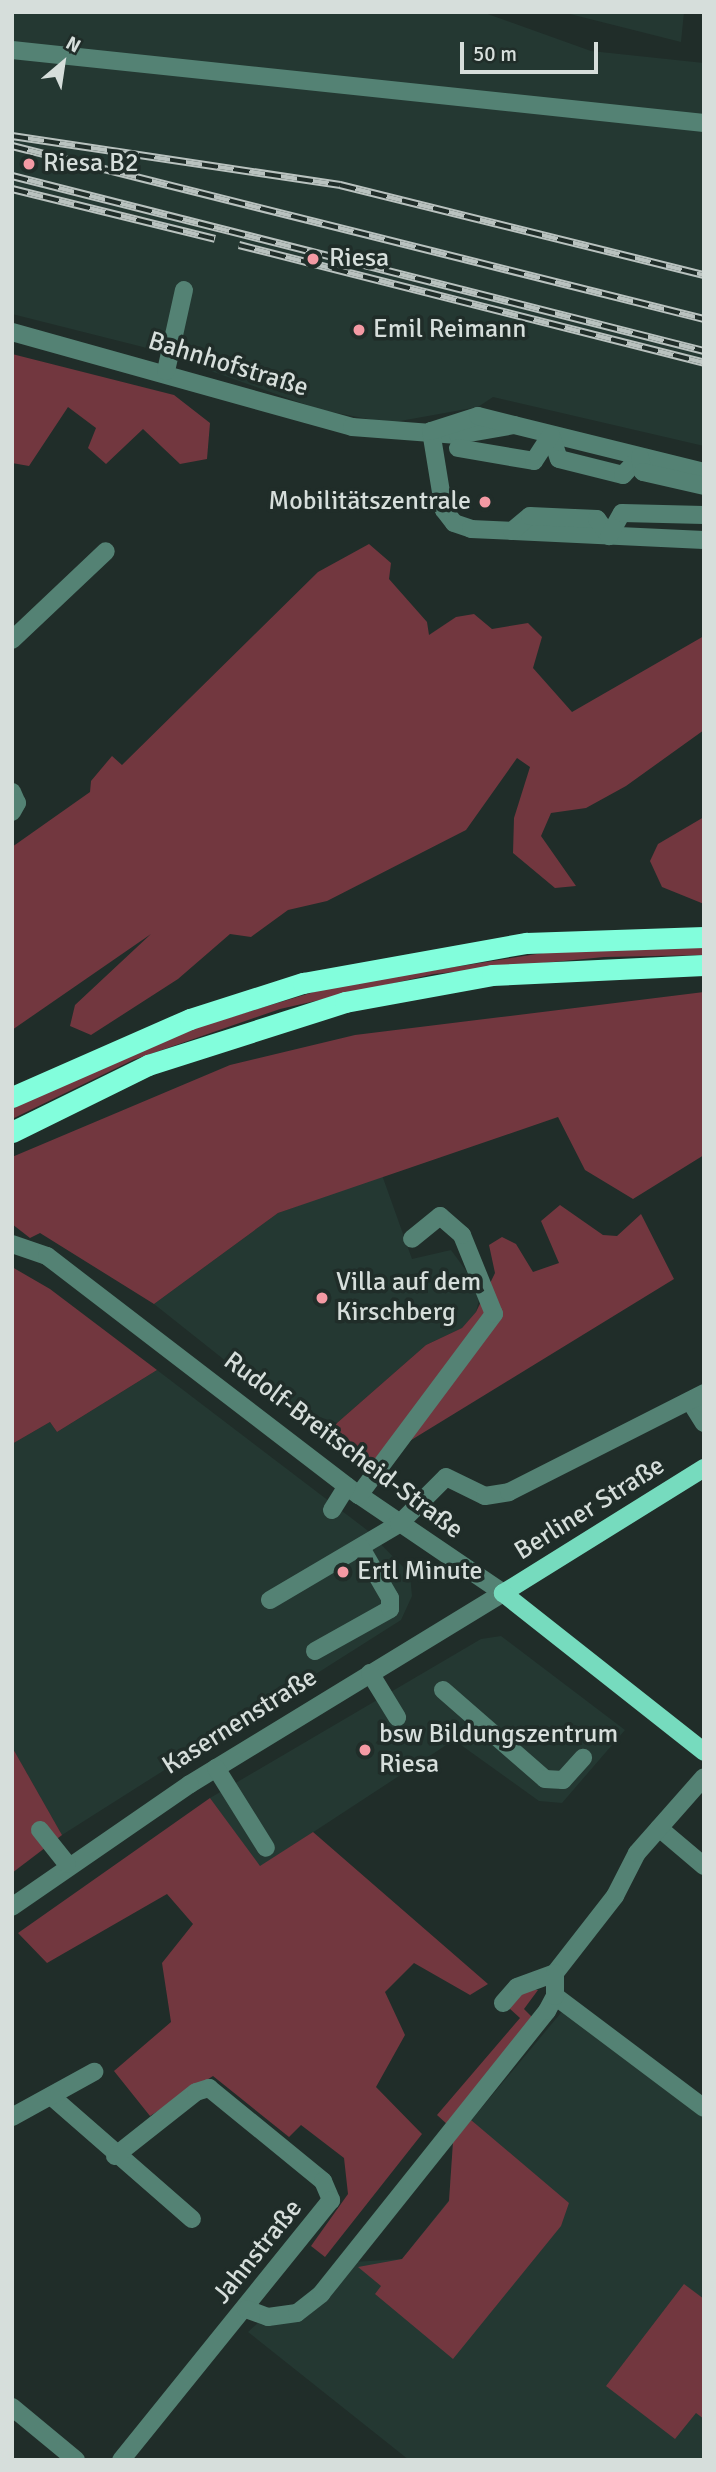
<!DOCTYPE html>
<meta charset="utf-8">
<style>
body{margin:0}
#map{position:relative;width:716px;height:2472px;overflow:hidden;background:#202d29;font-family:Signika,sans-serif}
div>[style]{position:absolute}
.built>*{inset:0;background:#243832}
.green>*{inset:0;background:#72373f}
.minor>*{height:18px;margin:-9px;padding:0 9px;transform-origin:9px;border-radius:9px;background:#548274}
.major>*{height:18px;margin:-9px;padding:0 9px;transform-origin:9px;border-radius:9px;background:#76dbbe}
.highway>*{height:21px;margin:-10.5px;padding:0 10.5px;transform-origin:10.5px;border-radius:10.5px;background:#82fedc}
.rail>*{height:8px;margin-top:-4px;transform-origin:0;background:repeating-linear-gradient(90deg,#202d29 0 16px,#b9c2bf 0 32px);box-sizing:border-box;border-block:2px solid #b9c2bf}
.dots>*{width:19px;height:19px;translate:-50% -50%;box-sizing:border-box;border:4px solid #202d29;border-radius:50%}
span{translate:-50% -50%;white-space:nowrap;text-align:center;line-height:1.15;-webkit-text-stroke:7px #202d29;paint-order:stroke}
.poi-label{font-size:26px;color:#d6dedb}
.left{translate:0 -50%;text-align:left}
.right{translate:-100% -50%;text-align:right}
.street-label{font-size:26px;color:#d6dedb}
.frame{position:absolute;inset:0;border:14px solid #d6dedb;pointer-events:none}
.north{position:absolute;left:28px;top:28px;width:70px;height:70px;-webkit-text-stroke:5px #202d29;paint-order:stroke;rotate:29deg;font-size:19px;font-weight:700;line-height:28px;text-align:center;color:#d6dedb}
.north::after{content:'';display:block;margin:auto;width:24px;height:32px;background:#d6dedb;clip-path:polygon(50% 0,100% 100%,50% 72%,0 100%)}
.scale{position:absolute;left:460px;top:42px;width:138px;height:32px;box-sizing:border-box;border:4px solid #d6dedb;border-top:0;padding-left:9px;font-size:21px;line-height:24px;white-space:nowrap;color:#d6dedb;-webkit-text-stroke:5px #202d29;paint-order:stroke}
</style>
<div id="map">
<div class="built">
<i style="clip-path:polygon(12px 12px,482px 12px,591px 51px,704px 63px,704px 446px,493px 397px,478px 407px,389px 423px,321px 410px,143px 347px,12px 314px)"></i>
<i style="clip-path:polygon(562px 12px,684px 12px,681px 42px)"></i>
<i style="clip-path:polygon(382px 1175px,412px 1259px,451px 1250px,481px 1291px,476px 1312px,462px 1328px,426px 1345px,337px 1423px,311px 1414px,304px 1423px,154px 1304px,278px 1213px)"></i>
<i style="clip-path:polygon(157px 1370px,367px 1530px,410px 1574px,412px 1596px,401px 1620px,62px 1835px,12px 1747px,12px 1444px,50px 1422px,57px 1432px)"></i>
<i style="clip-path:polygon(501px 1636px,625px 1730px,562px 1803px,539px 1801px,454px 1740px,260px 1867px,210px 1798px,481px 1639px)"></i>
<i style="clip-path:polygon(565px 2008px,704px 2118px,704px 2460px,409px 2460px,248px 2332px,262px 2319px,298px 2317px,353px 2262px,402px 2259px,449px 2200px,453px 2142px)"></i>
</div>
<div class="green">
<i style="clip-path:polygon(12px 354px,174px 395px,210px 423px,207px 459px,180px 464px,143px 429px,106px 464px,88px 448px,96px 428px,68px 407px,29px 466px,12px 463px)"></i>
<i style="clip-path:polygon(369px 544px,391px 563px,389px 579px,427px 622px,429px 635px,456px 617px,474px 614px,492px 629px,528px 623px,542px 637px,533px 668px,572px 712px,704px 636px,704px 730px,626px 786px,586px 808px,551px 813px,541px 836px,576px 886px,555px 888px,513px 853px,514px 818px,530px 767px,517px 758px,466px 830px,327px 901px,288px 910px,251px 937px,230px 934px,178px 979px,91px 1035px,70px 1026px,75px 1005px,151px 934px,12px 1030px,12px 847px,90px 792px,91px 781px,112px 756px,122px 765px,318px 572px)"></i>
<i style="clip-path:polygon(704px 817px,704px 904px,662px 887px,650px 861px,658px 844px)"></i>
<i style="clip-path:polygon(704px 946px,704px 955px,604px 957px,434px 974px,280px 1009px,133px 1060px,12px 1119px,12px 1108px,178px 1033px,334px 986px,543px 953px)"></i>
<i style="clip-path:polygon(704px 992px,704px 1155px,633px 1199px,585px 1170px,558px 1117px,278px 1213px,154px 1304px,40px 1233px,30px 1238px,12px 1224px,12px 1157px,230px 1065px,355px 1035px)"></i>
<i style="clip-path:polygon(560px 1205px,603px 1235px,617px 1236px,641px 1214px,674px 1279px,377px 1461px,358px 1463px,326px 1440px,337px 1423px,426px 1345px,462px 1328px,476px 1312px,495px 1273px,489px 1245px,502px 1237px,516px 1244px,533px 1272px,559px 1263px,541px 1221px)"></i>
<i style="clip-path:polygon(12px 1267px,50px 1289px,157px 1370px,57px 1432px,50px 1422px,12px 1444px)"></i>
<i style="clip-path:polygon(12px 1747px,62px 1835px,12px 1873px)"></i>
<i style="clip-path:polygon(210px 1798px,260px 1866px,313px 1832px,488px 1984px,470px 1995px,414px 1963px,385px 1992px,405px 2035px,376px 2087px,422px 2134px,325px 2257px,311px 2246px,348px 2194px,344px 2158px,301px 2125px,289px 2137px,213px 2076px,150px 2116px,114px 2071px,171px 2022px,162px 1963px,193px 1924px,167px 1894px,47px 1963px,18px 1933px)"></i>
<i style="clip-path:polygon(525px 1988px,538px 1990px,524px 2009px,533px 2018px,448px 2125px,437px 2115px,520px 2018px,509px 2008px)"></i>
<i style="clip-path:polygon(471px 2120px,569px 2203px,561px 2226px,453px 2359px,375px 2294px,381px 2286px,358px 2267px,402px 2259px,449px 2201px,453px 2142px)"></i>
<i style="clip-path:polygon(684px 2284px,704px 2299px,704px 2419px,696px 2413px,675px 2439px,606px 2386px)"></i>
</div>
<div class="minor">
<i style="left:12px;top:50px;width:696px;rotate:6.02deg"></i>
<i style="left:12px;top:332px;width:353px;rotate:15.6deg"></i>
<i style="left:352px;top:427px;width:106px;rotate:4.3deg"></i>
<i style="left:458px;top:435px;width:57px;rotate:-10.1deg"></i>
<i style="left:166px;top:371px;width:83px;rotate:-77.5deg"></i>
<i style="left:431px;top:431px;width:80px;rotate:80.7deg"></i>
<i style="left:444px;top:510px;width:16px;rotate:52deg"></i>
<i style="left:454px;top:523px;width:18px;rotate:19deg"></i>
<i style="left:471px;top:529px;width:233px;rotate:2.7deg"></i>
<i style="left:431px;top:431px;width:49px;rotate:-17.7deg"></i>
<i style="left:478px;top:416px;width:233px;rotate:13.9deg"></i>
<i style="left:551px;top:435px;width:25px;rotate:72deg"></i>
<i style="left:559px;top:459px;width:66px;rotate:14deg"></i>
<i style="left:623px;top:475px;width:25px;rotate:-47deg"></i>
<i style="left:458px;top:448px;width:77px;rotate:9.7deg"></i>
<i style="left:534px;top:461px;width:31px;rotate:-57deg"></i>
<i style="left:640px;top:457px;width:15px;rotate:79deg"></i>
<i style="left:643px;top:472px;width:63px;rotate:12.9deg"></i>
<i style="left:512px;top:531px;width:23px;rotate:-40deg"></i>
<i style="left:530px;top:516px;width:67px;rotate:2.6deg"></i>
<i style="left:597px;top:519px;width:21px;rotate:55deg"></i>
<i style="left:609px;top:536px;width:26px;rotate:-61deg"></i>
<i style="left:622px;top:513px;width:82px;rotate:1.4deg"></i>
<i style="left:12px;top:640px;width:129px;rotate:-43.4deg"></i>
<i style="left:12px;top:792px;width:12px;rotate:66deg"></i>
<i style="left:17px;top:803px;width:10px;rotate:119deg"></i>
<i style="left:12px;top:1244px;width:37px;rotate:19deg"></i>
<i style="left:47px;top:1256px;width:393px;rotate:37.5deg"></i>
<i style="left:359px;top:1495px;width:174px;rotate:34.2deg"></i>
<i style="left:503px;top:1593px;width:367px;rotate:148.6deg"></i>
<i style="left:190px;top:1784px;width:216px;rotate:145.4deg"></i>
<i style="left:690px;top:1401px;width:26px;rotate:58deg"></i>
<i style="left:359px;top:1495px;width:226px;rotate:-53.3deg"></i>
<i style="left:494px;top:1314px;width:85px;rotate:-112.1deg"></i>
<i style="left:462px;top:1235px;width:29px;rotate:-139deg"></i>
<i style="left:440px;top:1216px;width:36px;rotate:141deg"></i>
<i style="left:332px;top:1510px;width:28px;rotate:-58deg"></i>
<i style="left:270px;top:1600px;width:150px;rotate:-30.5deg"></i>
<i style="left:399px;top:1524px;width:66px;rotate:-45deg"></i>
<i style="left:446px;top:1477px;width:43px;rotate:26deg"></i>
<i style="left:485px;top:1496px;width:24px;rotate:-9deg"></i>
<i style="left:509px;top:1492px;width:219px;rotate:-26.9deg"></i>
<i style="left:315px;top:1651px;width:86px;rotate:-29.2deg"></i>
<i style="left:390px;top:1609px;width:11px;rotate:-90deg"></i>
<i style="left:390px;top:1598px;width:58px;rotate:-120.1deg"></i>
<i style="left:370px;top:1673px;width:52px;rotate:58.5deg"></i>
<i style="left:443px;top:1690px;width:135px;rotate:41.1deg"></i>
<i style="left:545px;top:1779px;width:18px;rotate:3deg"></i>
<i style="left:563px;top:1780px;width:30px;rotate:-48deg"></i>
<i style="left:216px;top:1768px;width:94px;rotate:58deg"></i>
<i style="left:659px;top:1828px;width:59px;rotate:40.2deg"></i>
<i style="left:40px;top:1830px;width:43px;rotate:51.5deg"></i>
<i style="left:555px;top:1973px;width:98px;rotate:-52.1deg"></i>
<i style="left:615px;top:1896px;width:48px;rotate:-62.9deg"></i>
<i style="left:637px;top:1853px;width:101px;rotate:-48.6deg"></i>
<i style="left:555px;top:1996px;width:186px;rotate:36.9deg"></i>
<i style="left:503px;top:2003px;width:21px;rotate:-49deg"></i>
<i style="left:517px;top:1987px;width:40px;rotate:-20.2deg"></i>
<i style="left:51px;top:2096px;width:187px;rotate:41.1deg"></i>
<i style="left:12px;top:2117px;width:94px;rotate:-28.8deg"></i>
<i style="left:115px;top:2156px;width:103px;rotate:-38.3deg"></i>
<i style="left:196px;top:2092px;width:14px;rotate:-17deg"></i>
<i style="left:209px;top:2088px;width:147px;rotate:39.2deg"></i>
<i style="left:323px;top:2181px;width:21px;rotate:67deg"></i>
<i style="left:331px;top:2200px;width:334px;rotate:128.9deg"></i>
<i style="left:246px;top:2309px;width:23px;rotate:20deg"></i>
<i style="left:268px;top:2317px;width:29px;rotate:-8deg"></i>
<i style="left:297px;top:2313px;width:31px;rotate:-38deg"></i>
<i style="left:321px;top:2294px;width:362px;rotate:-51.4deg"></i>
<i style="left:547px;top:2011px;width:17px;rotate:-62deg"></i>
<i style="left:555px;top:1996px;width:23px;rotate:-90deg"></i>
<i style="left:12px;top:2407px;width:83px;rotate:39.6deg"></i>
</div>
<div class="major">
<i style="left:704px;top:1468px;width:237px;rotate:148.1deg"></i>
<i style="left:503px;top:1593px;width:256px;rotate:38.3deg"></i>
</div>
<div class="highway">
<i style="left:12px;top:1097px;width:194px;rotate:-23.7deg"></i>
<i style="left:190px;top:1019px;width:119px;rotate:-17.7deg"></i>
<i style="left:303px;top:983px;width:227px;rotate:-10.2deg"></i>
<i style="left:526px;top:943px;width:178px;rotate:-1.9deg"></i>
<i style="left:12px;top:1132px;width:152px;rotate:-26.2deg"></i>
<i style="left:148px;top:1065px;width:207px;rotate:-17.7deg"></i>
<i style="left:345px;top:1002px;width:149px;rotate:-10.4deg"></i>
<i style="left:492px;top:975px;width:212px;rotate:-2.7deg"></i>
</div>
<div class="rail">
<i style="left:12px;top:136px;width:332px;rotate:8.5deg"></i>
<i style="left:340px;top:185px;width:375px;rotate:13.9deg"></i>
<i style="left:12px;top:146px;width:713px;rotate:14.04deg"></i>
<i style="left:12px;top:176px;width:714px;rotate:14.19deg"></i>
<i style="left:12px;top:189px;width:209px;rotate:13.8deg"></i>
<i style="left:239px;top:245px;width:480px;rotate:14.2deg"></i>
</div>
<div class="dots">
<i style="left:29px;top:164px;background:#f49aa4"></i>
<i style="left:313px;top:259px;background:#f49aa4"></i>
<i style="left:359px;top:330px;background:#f49aa4"></i>
<i style="left:485px;top:502px;background:#f49aa4"></i>
<i style="left:322px;top:1298px;background:#f49aa4"></i>
<i style="left:343px;top:1572px;background:#f49aa4"></i>
<i style="left:365px;top:1750px;background:#f49aa4"></i>
</div>
<div class="poi-label">
<span class="left" style="left:43px;top:164px">Riesa B2</span>
<span class="left" style="left:329px;top:259px">Riesa</span>
<span class="left" style="left:373px;top:330px">Emil Reimann</span>
<span class="right" style="left:471px;top:502px">Mobilitätszentrale</span>
<span class="left" style="left:336px;top:1298px">Villa auf dem<br>Kirschberg</span>
<span class="left" style="left:357px;top:1572px">Ertl Minute</span>
<span class="left" style="left:379px;top:1750px">bsw Bildungszentrum<br>Riesa</span>
</div>
<div class="street-label">
<span style="left:228px;top:365px;rotate:17deg">Bahnhofstraße</span>
<span style="left:343px;top:1446px;rotate:37deg">Rudolf-Breitscheid-Straße</span>
<span style="left:590px;top:1509px;rotate:-32deg">Berliner Straße</span>
<span style="left:240px;top:1722px;rotate:-32deg">Kasernenstraße</span>
<span style="left:258px;top:2252px;rotate:-51deg">Jahnstraße</span>
</div>
<div class="frame"></div>
<div class="north">N</div>
<div class="scale">50 m</div>
</div>
